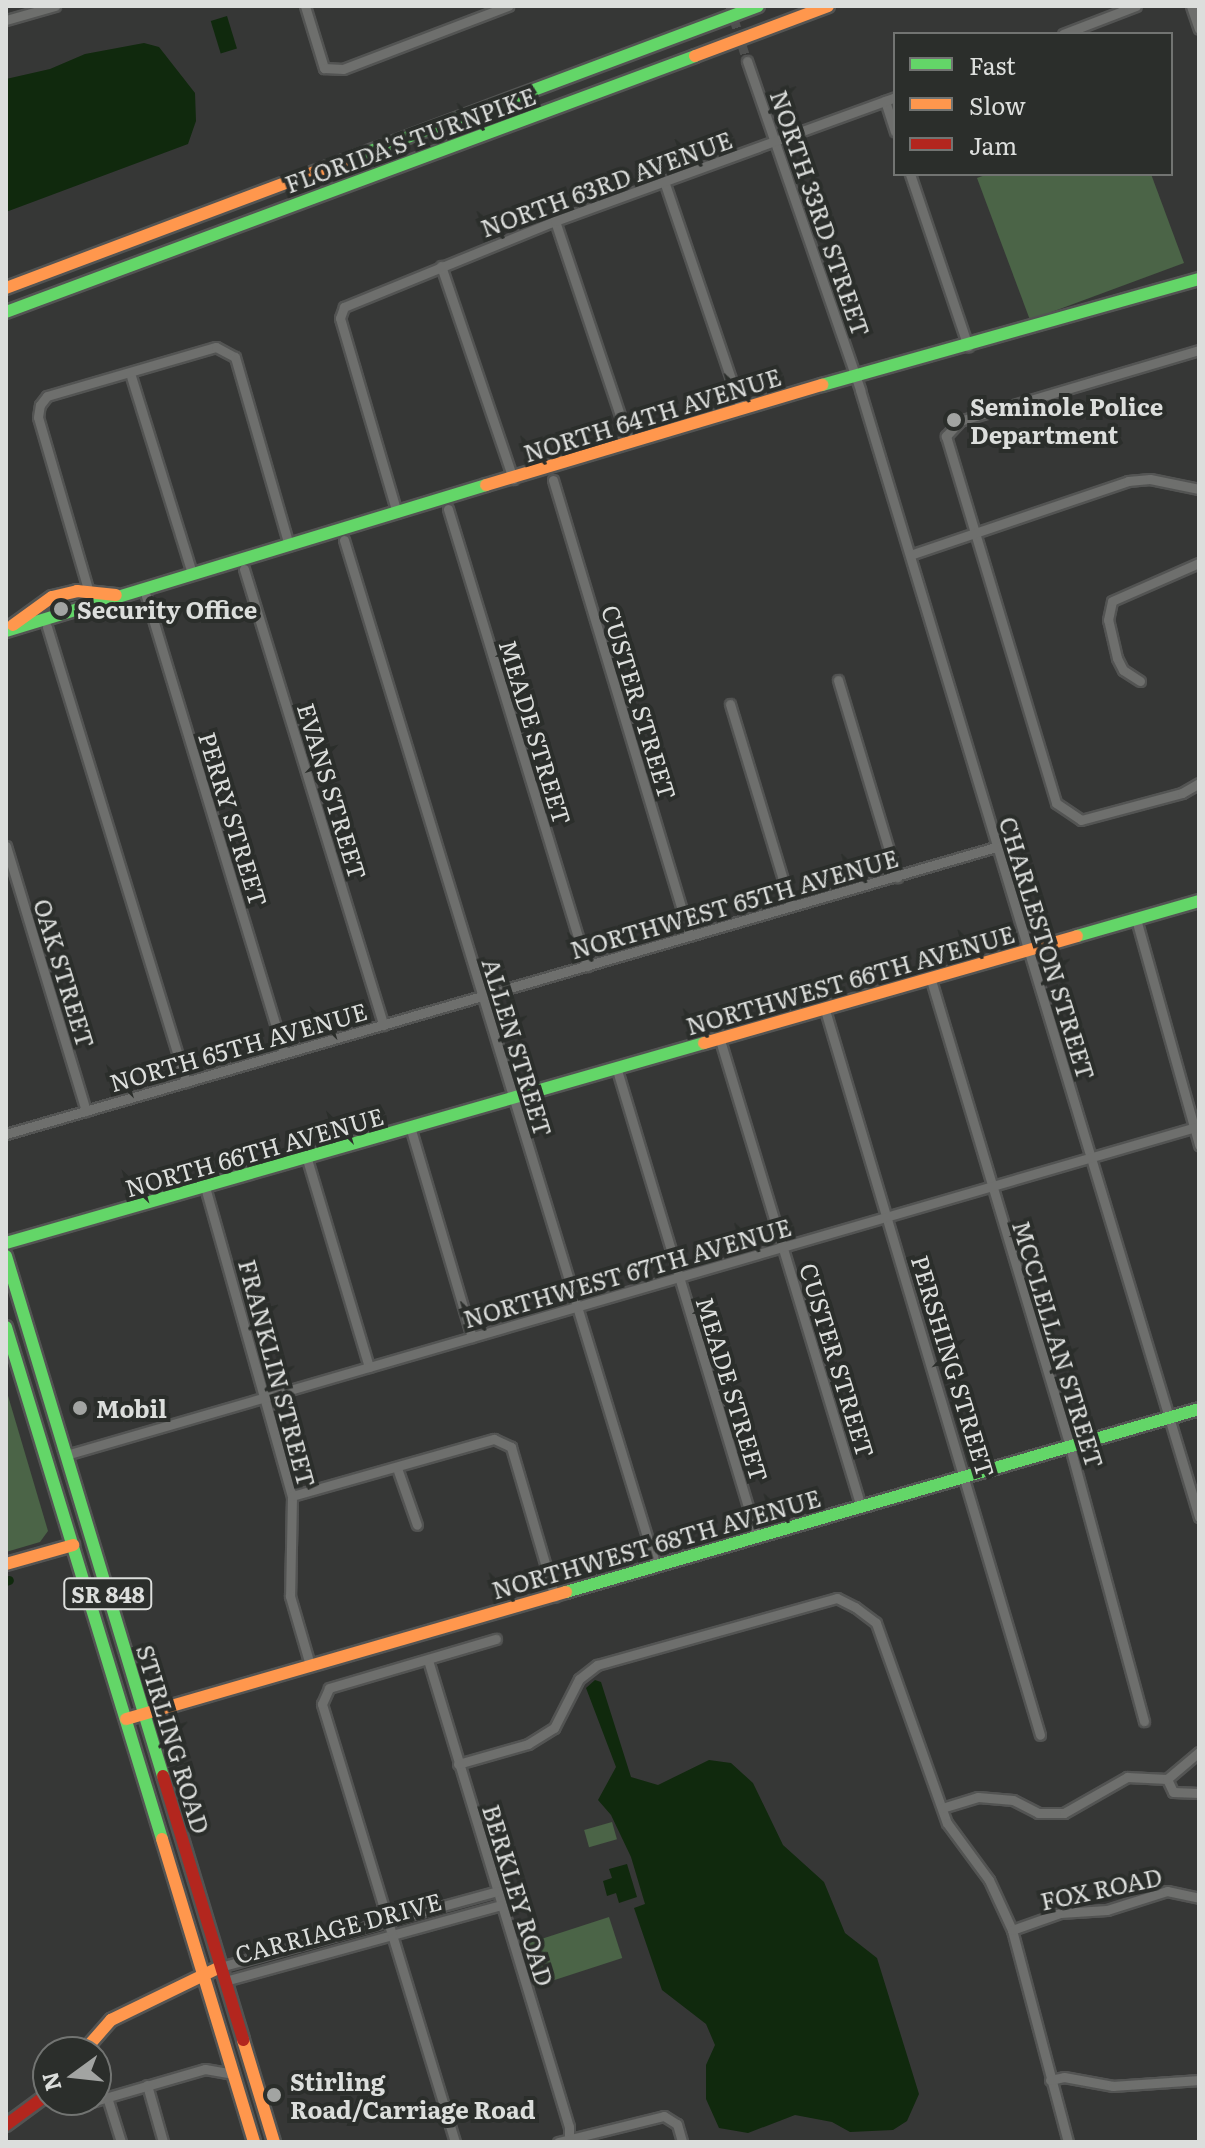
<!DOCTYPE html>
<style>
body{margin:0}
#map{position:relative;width:1205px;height:2148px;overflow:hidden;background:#363736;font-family:Literata,serif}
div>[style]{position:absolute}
.green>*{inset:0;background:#4b6447;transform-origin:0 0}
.water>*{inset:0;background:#10290d;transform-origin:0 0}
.canal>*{height:9px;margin:-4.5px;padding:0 4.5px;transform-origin:4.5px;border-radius:4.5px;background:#10290d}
.street-tunnel>*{height:9px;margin-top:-4.5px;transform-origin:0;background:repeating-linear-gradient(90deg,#4f504f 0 9px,transparent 0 13.5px)}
.roads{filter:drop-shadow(2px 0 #535453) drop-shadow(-2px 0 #535453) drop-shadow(0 2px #535453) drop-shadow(0 -2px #535453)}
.street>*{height:9px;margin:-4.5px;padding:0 4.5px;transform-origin:4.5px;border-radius:4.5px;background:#6e6f6d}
.fast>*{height:12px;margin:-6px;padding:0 6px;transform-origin:6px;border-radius:6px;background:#63d668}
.slow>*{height:12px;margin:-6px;padding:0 6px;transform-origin:6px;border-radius:6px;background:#ff974d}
.jam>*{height:12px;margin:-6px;padding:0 6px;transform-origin:6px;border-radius:6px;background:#b3261e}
.dots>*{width:22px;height:22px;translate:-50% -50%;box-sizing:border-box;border:4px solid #2b2e2b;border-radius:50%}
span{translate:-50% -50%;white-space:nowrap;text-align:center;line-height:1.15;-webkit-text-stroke:8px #2b2e2b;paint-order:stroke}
.shield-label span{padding:2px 6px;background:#2b2e2b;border:2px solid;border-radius:6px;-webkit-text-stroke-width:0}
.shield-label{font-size:22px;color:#dcdedc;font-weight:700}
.street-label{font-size:24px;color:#dcdedc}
.poi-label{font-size:24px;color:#dcdedc;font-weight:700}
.left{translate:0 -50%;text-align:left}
.frame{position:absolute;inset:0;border:8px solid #dcdedc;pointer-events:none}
.legend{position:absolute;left:893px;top:32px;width:280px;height:144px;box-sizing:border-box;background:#2b2e2b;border:2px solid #727472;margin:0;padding:10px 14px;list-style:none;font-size:24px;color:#dcdedc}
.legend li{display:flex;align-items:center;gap:16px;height:40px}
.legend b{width:40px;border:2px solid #727472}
.north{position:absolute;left:32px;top:2036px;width:80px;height:80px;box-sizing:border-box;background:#2b2e2b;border:2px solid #727472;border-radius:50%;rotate:255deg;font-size:22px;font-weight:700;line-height:32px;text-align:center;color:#dcdedc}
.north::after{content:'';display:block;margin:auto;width:28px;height:36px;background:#a2a4a2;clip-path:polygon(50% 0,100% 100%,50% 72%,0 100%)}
</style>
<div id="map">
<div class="green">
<i style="clip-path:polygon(988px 174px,1151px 174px,1184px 263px,1030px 320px,977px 178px)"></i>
<i style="clip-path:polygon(6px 1389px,48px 1531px,40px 1542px,6px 1552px)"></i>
<i style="left:612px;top:1822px;width:18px;height:29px;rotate:74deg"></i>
<i style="left:609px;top:1917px;width:43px;height:93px;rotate:72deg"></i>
</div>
<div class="water">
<i style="left:227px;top:16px;width:34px;height:17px;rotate:73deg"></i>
<i style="clip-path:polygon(144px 43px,159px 47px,195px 93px,196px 121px,188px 144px,6px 212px,6px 79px,50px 69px,85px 54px)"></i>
<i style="clip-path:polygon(595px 1680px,601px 1682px,631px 1777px,658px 1785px,709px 1760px,731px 1763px,753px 1783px,783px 1845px,824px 1882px,845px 1933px,877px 1958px,919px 2094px,907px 2121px,893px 2130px,850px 2132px,832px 2122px,795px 2115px,748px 2133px,719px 2128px,706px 2099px,706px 2065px,715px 2045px,706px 2024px,662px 1990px,634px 1908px,645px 1904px,631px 1857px,611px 1815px,598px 1800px,616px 1767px,586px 1688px)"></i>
<i style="clip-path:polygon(627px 1864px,637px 1897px,619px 1903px,616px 1893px,607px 1896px,603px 1881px,612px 1878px,609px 1869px)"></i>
</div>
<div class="canal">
<i style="left:6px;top:1581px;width:3px;rotate:-18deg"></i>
</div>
<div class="street-tunnel">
<i style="left:730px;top:6px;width:58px;rotate:72.8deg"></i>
</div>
<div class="roads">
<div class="street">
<i style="left:305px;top:6px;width:65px;rotate:73deg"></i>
<i style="left:324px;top:68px;width:19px;rotate:3deg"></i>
<i style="left:343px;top:69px;width:177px;rotate:-20.9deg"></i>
<i style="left:1191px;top:6px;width:24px;rotate:71deg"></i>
<i style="left:6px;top:20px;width:51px;rotate:-15.9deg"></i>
<i style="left:1063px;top:34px;width:78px;rotate:-21deg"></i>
<i style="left:747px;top:61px;width:348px;rotate:71deg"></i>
<i style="left:860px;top:390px;width:1177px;rotate:73.26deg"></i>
<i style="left:885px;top:101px;width:32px;rotate:72deg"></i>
<i style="left:910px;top:174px;width:182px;rotate:71.4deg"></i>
<i style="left:665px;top:184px;width:237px;rotate:71.3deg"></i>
<i style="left:555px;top:221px;width:233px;rotate:71.5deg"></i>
<i style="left:441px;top:266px;width:225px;rotate:71.3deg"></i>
<i style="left:1199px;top:350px;width:249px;rotate:163.5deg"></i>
<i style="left:960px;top:421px;width:21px;rotate:133deg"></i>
<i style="left:946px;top:436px;width:383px;rotate:73.3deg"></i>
<i style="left:1056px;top:803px;width:30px;rotate:34deg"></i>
<i style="left:1081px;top:820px;width:105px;rotate:-15deg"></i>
<i style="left:1182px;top:793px;width:20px;rotate:-30deg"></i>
<i style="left:130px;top:373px;width:209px;rotate:72.8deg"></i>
<i style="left:553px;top:480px;width:476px;rotate:73.3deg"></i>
<i style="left:448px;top:509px;width:478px;rotate:73.1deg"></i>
<i style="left:397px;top:513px;width:203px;rotate:-106.3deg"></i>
<i style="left:340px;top:318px;width:12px;rotate:-70deg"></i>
<i style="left:344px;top:307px;width:228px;rotate:-22.2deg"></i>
<i style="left:555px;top:221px;width:362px;rotate:-20deg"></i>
<i style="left:344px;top:540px;width:1072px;rotate:73.09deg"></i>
<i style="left:910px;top:555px;width:230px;rotate:-18.7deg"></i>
<i style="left:1128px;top:481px;width:22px;rotate:-5deg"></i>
<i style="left:1150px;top:479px;width:50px;rotate:11.5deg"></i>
<i style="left:244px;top:569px;width:477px;rotate:73deg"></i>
<i style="left:90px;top:596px;width:186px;rotate:-106.2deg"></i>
<i style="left:38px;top:417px;width:12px;rotate:-81deg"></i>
<i style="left:40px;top:405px;width:11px;rotate:-52deg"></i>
<i style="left:47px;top:396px;width:176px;rotate:-16.2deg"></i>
<i style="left:216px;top:347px;width:21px;rotate:28deg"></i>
<i style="left:235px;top:357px;width:196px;rotate:74deg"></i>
<i style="left:146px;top:596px;width:477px;rotate:73.2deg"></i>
<i style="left:47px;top:627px;width:476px;rotate:73deg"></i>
<i style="left:838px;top:680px;width:206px;rotate:73.3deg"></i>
<i style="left:1140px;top:681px;width:20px;rotate:-147deg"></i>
<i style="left:1123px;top:670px;width:13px;rotate:-117deg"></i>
<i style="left:1117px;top:658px;width:39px;rotate:-103deg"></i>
<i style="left:1108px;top:620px;width:19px;rotate:-78deg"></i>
<i style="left:1112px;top:601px;width:95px;rotate:-23.6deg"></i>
<i style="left:730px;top:704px;width:211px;rotate:73.2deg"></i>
<i style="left:6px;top:846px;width:277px;rotate:73.2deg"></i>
<i style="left:1136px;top:919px;width:235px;rotate:74.4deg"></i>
<i style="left:931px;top:980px;width:487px;rotate:73.4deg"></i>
<i style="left:1070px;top:1447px;width:284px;rotate:74.9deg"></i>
<i style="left:825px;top:1010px;width:756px;rotate:73.48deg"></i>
<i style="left:720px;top:1040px;width:488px;rotate:73.2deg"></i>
<i style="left:617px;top:1070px;width:487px;rotate:73.3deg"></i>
<i style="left:411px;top:1130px;width:216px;rotate:73.6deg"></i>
<i style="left:6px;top:1134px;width:1031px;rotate:-16.17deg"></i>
<i style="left:307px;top:1159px;width:217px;rotate:73.4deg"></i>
<i style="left:205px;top:1187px;width:321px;rotate:74.3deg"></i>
<i style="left:292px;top:1496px;width:100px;rotate:91.1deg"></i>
<i style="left:290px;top:1596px;width:72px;rotate:73.8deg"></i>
<i style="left:66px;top:1455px;width:1180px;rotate:-16.19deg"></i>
<i style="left:397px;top:1468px;width:60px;rotate:70.7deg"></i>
<i style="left:292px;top:1496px;width:210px;rotate:-15.8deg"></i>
<i style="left:494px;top:1439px;width:19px;rotate:25deg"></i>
<i style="left:511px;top:1447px;width:156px;rotate:73.7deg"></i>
<i style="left:428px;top:1660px;width:488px;rotate:73.2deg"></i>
<i style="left:569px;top:2127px;width:15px;rotate:90deg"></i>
<i style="left:458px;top:1764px;width:73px;rotate:-15.9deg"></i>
<i style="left:528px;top:1744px;width:31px;rotate:-32deg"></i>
<i style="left:554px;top:1728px;width:55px;rotate:-63deg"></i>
<i style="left:579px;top:1679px;width:23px;rotate:-38deg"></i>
<i style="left:597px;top:1665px;width:249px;rotate:-15.6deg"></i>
<i style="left:837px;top:1598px;width:20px;rotate:27deg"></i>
<i style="left:855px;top:1607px;width:26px;rotate:37deg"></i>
<i style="left:876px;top:1623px;width:212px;rotate:70.5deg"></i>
<i style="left:947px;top:1823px;width:71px;rotate:53.6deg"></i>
<i style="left:989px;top:1880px;width:55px;rotate:65.3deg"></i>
<i style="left:1012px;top:1930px;width:219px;rotate:75.2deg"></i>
<i style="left:1167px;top:1779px;width:14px;rotate:65deg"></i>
<i style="left:1173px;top:1792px;width:26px;rotate:2deg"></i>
<i style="left:942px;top:1808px;width:38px;rotate:-17deg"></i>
<i style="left:978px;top:1797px;width:35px;rotate:5deg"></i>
<i style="left:1013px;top:1800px;width:28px;rotate:27deg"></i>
<i style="left:1038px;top:1813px;width:26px"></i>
<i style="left:1064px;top:1813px;width:73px;rotate:-29.7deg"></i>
<i style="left:1127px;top:1777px;width:40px;rotate:2.9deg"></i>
<i style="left:1167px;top:1779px;width:42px;rotate:-40.2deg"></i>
<i style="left:1012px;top:1930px;width:51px;rotate:-19.5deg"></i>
<i style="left:1060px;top:1913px;width:47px;rotate:-3.7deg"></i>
<i style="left:1107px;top:1910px;width:63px;rotate:-17.6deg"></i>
<i style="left:1167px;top:1891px;width:33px;rotate:12deg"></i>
<i style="left:220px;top:1967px;width:287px;rotate:-15.3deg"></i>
<i style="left:225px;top:1981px;width:285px;rotate:-15.4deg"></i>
<i style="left:1050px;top:2080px;width:14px;rotate:-12deg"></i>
<i style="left:1064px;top:2077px;width:50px;rotate:10.4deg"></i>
<i style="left:1113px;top:2086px;width:86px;rotate:-4deg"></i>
<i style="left:147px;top:2085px;width:59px;rotate:74.3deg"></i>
<i style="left:107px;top:2097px;width:47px;rotate:72.7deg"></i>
<i style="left:63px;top:2100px;width:13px;rotate:32deg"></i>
<i style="left:74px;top:2107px;width:136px;rotate:-16.2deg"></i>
<i style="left:205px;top:2069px;width:29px;rotate:10deg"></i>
<i style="left:455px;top:2142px;width:458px;rotate:-106.9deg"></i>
<i style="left:322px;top:1704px;width:17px;rotate:-66deg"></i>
<i style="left:329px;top:1688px;width:174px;rotate:-16.4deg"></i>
<i style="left:558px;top:2142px;width:109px;rotate:-13.8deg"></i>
<i style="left:664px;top:2116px;width:15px;rotate:32deg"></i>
<i style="left:677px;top:2124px;width:19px;rotate:74deg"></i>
</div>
<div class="fast">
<i style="left:357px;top:156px;width:428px;rotate:-20.5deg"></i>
<i style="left:6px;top:312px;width:735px;rotate:-20.38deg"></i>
<i style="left:822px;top:385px;width:392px;rotate:-15.7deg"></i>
<i style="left:6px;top:631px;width:502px;rotate:-16.92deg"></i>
<i style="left:1077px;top:936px;width:127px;rotate:-16deg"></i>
<i style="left:6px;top:1243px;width:726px;rotate:-15.99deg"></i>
<i style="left:6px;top:1256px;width:543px;rotate:73.2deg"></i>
<i style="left:6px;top:1327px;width:535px;rotate:73.05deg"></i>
<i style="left:566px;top:1592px;width:659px;rotate:-16.12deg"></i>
</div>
<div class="slow">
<i style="left:695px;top:56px;width:142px;rotate:-20.6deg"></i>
<i style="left:6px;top:288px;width:375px;rotate:-20.6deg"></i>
<i style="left:486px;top:485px;width:351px;rotate:-16.6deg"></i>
<i style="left:13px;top:625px;width:48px;rotate:-35.7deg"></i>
<i style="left:52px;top:597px;width:26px;rotate:-13deg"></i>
<i style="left:77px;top:591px;width:39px;rotate:6deg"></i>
<i style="left:704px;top:1043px;width:388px;rotate:-16deg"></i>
<i style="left:6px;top:1564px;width:70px;rotate:-15.8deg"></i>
<i style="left:126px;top:1719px;width:458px;rotate:-16.1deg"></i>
<i style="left:162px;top:1839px;width:317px;rotate:73.1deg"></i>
<i style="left:243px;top:2040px;width:107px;rotate:73.1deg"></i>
<i style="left:83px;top:2052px;width:43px;rotate:-48.8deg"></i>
<i style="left:111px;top:2020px;width:121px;rotate:-25.9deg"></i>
</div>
<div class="jam">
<i style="left:163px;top:1776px;width:276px;rotate:73.1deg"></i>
<i style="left:6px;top:2125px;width:52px;rotate:-36.4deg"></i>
</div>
</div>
<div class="dots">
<i style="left:954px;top:420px;background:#a2a4a2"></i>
<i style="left:61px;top:609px;background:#a2a4a2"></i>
<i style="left:80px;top:1408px;background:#a2a4a2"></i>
<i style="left:274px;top:2095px;background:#a2a4a2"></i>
</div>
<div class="shield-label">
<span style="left:108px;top:1594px">SR 848</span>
</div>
<div class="street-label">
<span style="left:410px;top:139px;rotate:-20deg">FLORIDA'S TURNPIKE</span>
<span style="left:606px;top:183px;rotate:-20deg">NORTH 63RD AVENUE</span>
<span style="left:821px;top:213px;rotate:71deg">NORTH 33RD STREET</span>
<span style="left:652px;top:414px;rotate:-17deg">NORTH 64TH AVENUE</span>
<span style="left:640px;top:702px;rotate:73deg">CUSTER STREET</span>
<span style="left:536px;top:732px;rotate:73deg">MEADE STREET</span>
<span style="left:333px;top:791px;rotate:73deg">EVANS STREET</span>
<span style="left:234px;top:819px;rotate:73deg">PERRY STREET</span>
<span style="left:734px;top:903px;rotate:-16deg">NORTHWEST 65TH AVENUE</span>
<span style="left:1048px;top:948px;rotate:73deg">CHARLESTON STREET</span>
<span style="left:65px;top:973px;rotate:73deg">OAK STREET</span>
<span style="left:850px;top:979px;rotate:-16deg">NORTHWEST 66TH AVENUE</span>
<span style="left:238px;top:1046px;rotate:-16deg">NORTH 65TH AVENUE</span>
<span style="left:518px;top:1047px;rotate:73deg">ALLEN STREET</span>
<span style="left:254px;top:1151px;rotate:-16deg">NORTH 66TH AVENUE</span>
<span style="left:627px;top:1272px;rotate:-16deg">NORTHWEST 67TH AVENUE</span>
<span style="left:1059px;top:1344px;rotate:73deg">MCCLELLAN STREET</span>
<span style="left:838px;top:1360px;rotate:73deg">CUSTER STREET</span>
<span style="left:954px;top:1366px;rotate:73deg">PERSHING STREET</span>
<span style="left:278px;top:1373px;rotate:75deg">FRANKLIN STREET</span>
<span style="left:733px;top:1389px;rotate:73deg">MEADE STREET</span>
<span style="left:656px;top:1543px;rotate:-16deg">NORTHWEST 68TH AVENUE</span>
<span style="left:174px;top:1739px;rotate:73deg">STIRLING ROAD</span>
<span style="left:1101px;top:1888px;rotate:-12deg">FOX ROAD</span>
<span style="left:519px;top:1895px;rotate:73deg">BERKLEY ROAD</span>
<span style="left:338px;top:1927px;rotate:-15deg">CARRIAGE DRIVE</span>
</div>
<div class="poi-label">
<span class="left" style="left:970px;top:420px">Seminole Police<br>Department</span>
<span class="left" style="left:77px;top:609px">Security Office</span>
<span class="left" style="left:96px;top:1408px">Mobil</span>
<span class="left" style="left:290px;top:2095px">Stirling<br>Road/Carriage Road</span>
</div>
<div class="frame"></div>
<ul class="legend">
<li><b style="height:10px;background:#63d668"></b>Fast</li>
<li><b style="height:10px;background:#ff974d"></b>Slow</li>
<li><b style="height:10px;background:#b3261e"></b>Jam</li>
</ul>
<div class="north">N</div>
</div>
